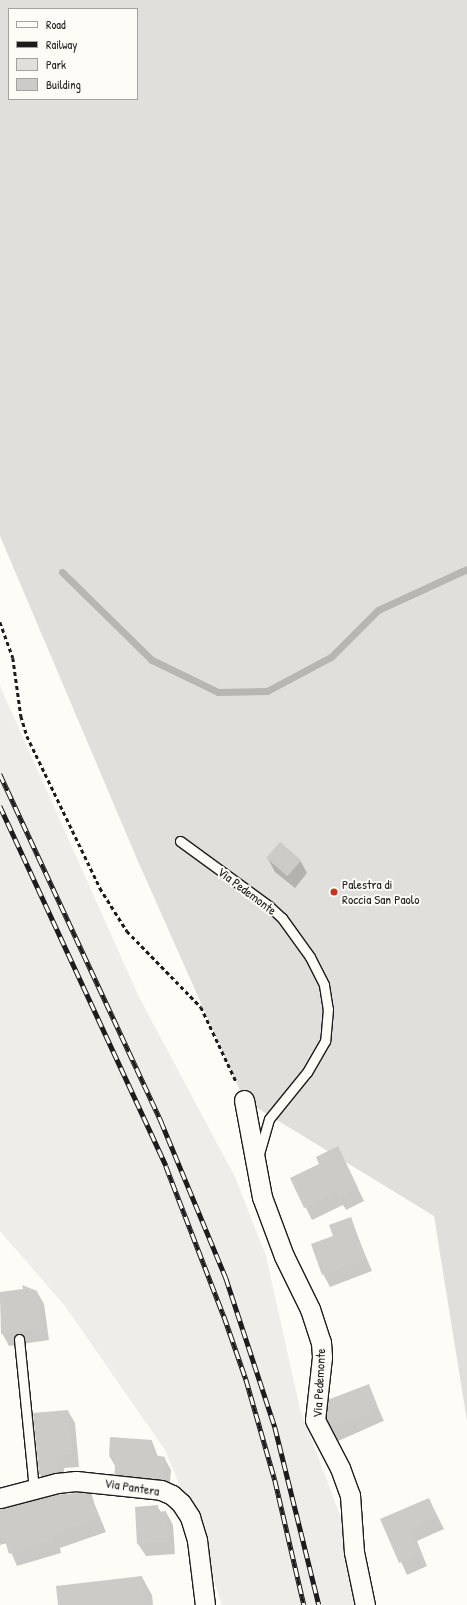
<!DOCTYPE html>
<style>
body{margin:0}
#map{position:relative;width:467px;height:1605px;overflow:hidden;background:#fdfcf7;font-family:"Patrick Hand",sans-serif}
div>[style]{position:absolute}
.built>*{inset:0;background:#eeede9}
.green>*{inset:0;background:#e0dfdb}
.shadow>*{inset:0;background:#0003;transform-origin:0 0}
.stream>*{height:7px;margin:-3.5px;padding:0 3.5px;transform-origin:3.5px;border-radius:3.5px;background:#b7b6b2}
.building>*{inset:0;background:#cccbc8;transform-origin:0 0}
.path>*{height:2.5px;margin-top:-1.25px;transform-origin:0;background:repeating-linear-gradient(90deg,#1c1c1c 0 4px,transparent 0 7px)}
.roads{filter:drop-shadow(1px 0 #1c1c1c) drop-shadow(-1px 0 #1c1c1c) drop-shadow(0 1px #1c1c1c) drop-shadow(0 -1px #1c1c1c)}
.service>*{height:9px;margin:-4.5px;padding:0 4.5px;transform-origin:4.5px;border-radius:4.5px;background:#fdfcf7}
.minor>*{height:19px;margin:-9.5px;padding:0 9.5px;transform-origin:9.5px;border-radius:9.5px;background:#fdfcf7}
.rail>*{height:4.5px;margin-top:-2.25px;transform-origin:0;background:repeating-linear-gradient(90deg,#fdfcf7 0 9px,#1c1c1c 0 18px);box-sizing:border-box;border-block:1px solid #1c1c1c}
.dots>*{width:11px;height:11px;translate:-50% -50%;box-sizing:border-box;border:2px solid #fdfcf7;border-radius:50%}
span{translate:-50% -50%;white-space:nowrap;text-align:center;line-height:1.15;-webkit-text-stroke:4px #fdfcf7;paint-order:stroke}
.poi-label{font-size:13px;color:#1c1c1c}
.left{translate:0 -50%;text-align:left}
.street-label{font-size:13px;color:#1c1c1c}
.legend{position:absolute;left:8px;top:8px;width:130px;height:92px;box-sizing:border-box;background:#fdfcf7;border:1px solid #a3a29f;margin:0;padding:5px 7px;list-style:none;font-size:12px;color:#1c1c1c}
.legend li{display:flex;align-items:center;gap:8px;height:20px}
.legend b{width:20px;border:1px solid #a3a29f}
</style>
<div id="map">
<div class="built">
<i style="clip-path:polygon(0 686px,139px 997px,235px 1177px,266px 1256px,300px 1409px,354px 1552px,365px 1605px,222px 1605px,195px 1522px,165px 1450px,65px 1306px,0 1231px)"></i>
</div>
<div class="green">
<i style="clip-path:polygon(evenodd,0 0,467px 0,467px 1421px,434px 1216px,244px 1100px,137px 859px,0 536px,0 0,9px 9px,137px 9px,137px 99px,9px 99px,9px 9px)"></i>
</div>
<div class="shadow">
<i style="clip-path:polygon(268px 859px,300px 860px,307px 873px,295px 888px,275px 872px)"></i>
<i style="clip-path:polygon(338px 1148px,364px 1201px,346px 1210px,343px 1205px,312px 1220px,291px 1178px,321px 1164px)"></i>
<i style="clip-path:polygon(350px 1218px,372px 1271px,330px 1287px,323px 1274px,334px 1236px)"></i>
<i style="clip-path:polygon(24px 1290px,37px 1292px,44px 1304px,49px 1340px,9px 1346px,2px 1333px,0 1293px)"></i>
<i style="left:368px;top:1385px;width:39px;height:56px;rotate:66deg"></i>
<i style="clip-path:polygon(68px 1411px,75px 1423px,79px 1467px,64px 1468px,65px 1485px,47px 1486px,40px 1474px,34px 1414px)"></i>
<i style="clip-path:polygon(152px 1441px,158px 1457px,164px 1457px,171px 1470px,169px 1495px,116px 1468px,110px 1457px)"></i>
<i style="clip-path:polygon(90px 1493px,106px 1532px,60px 1548px,61px 1553px,17px 1566px,7px 1543px,0 1545px,0 1510px)"></i>
<i style="clip-path:polygon(429px 1499px,444px 1529px,417px 1541px,427px 1566px,407px 1575px,382px 1519px)"></i>
<i style="clip-path:polygon(157px 1506px,161px 1512px,166px 1512px,173px 1525px,175px 1554px,146px 1556px,138px 1544px)"></i>
<i style="clip-path:polygon(142px 1577px,152px 1595px,153px 1605px,59px 1605px)"></i>
</div>
<div class="stream">
<i style="left:62px;top:572px;width:126px;rotate:44.4deg"></i>
<i style="left:152px;top:660px;width:73px;rotate:25.9deg"></i>
<i style="left:218px;top:692px;width:49px;rotate:-1.2deg"></i>
<i style="left:267px;top:691px;width:72px;rotate:-28deg"></i>
<i style="left:331px;top:657px;width:66px;rotate:-45deg"></i>
<i style="left:378px;top:610px;width:98px;rotate:-24.7deg"></i>
</div>
<div class="building">
<i style="left:280px;top:842px;width:28px;height:21px;rotate:41deg"></i>
<i style="clip-path:polygon(338px 1146px,358px 1188px,338px 1198px,336px 1193px,304px 1208px,290px 1178px,319px 1164px,316px 1157px)"></i>
<i style="clip-path:polygon(351px 1217px,366px 1259px,322px 1275px,311px 1244px,333px 1236px,329px 1225px)"></i>
<i style="clip-path:polygon(22px 1285px,37px 1291px,43px 1328px,1px 1334px,0 1292px,23px 1289px)"></i>
<i style="left:369px;top:1384px;width:26px;height:59px;rotate:69deg"></i>
<i style="clip-path:polygon(68px 1410px,73px 1454px,57px 1456px,59px 1472px,39px 1474px,33px 1413px)"></i>
<i style="clip-path:polygon(110px 1437px,152px 1440px,151px 1452px,154px 1452px,154px 1455px,165px 1457px,163px 1483px,114px 1479px,116px 1457px,109px 1457px)"></i>
<i style="clip-path:polygon(91px 1492px,99px 1519px,53px 1535px,54px 1540px,9px 1554px,4px 1537px,0 1538px,0 1509px,41px 1496px)"></i>
<i style="clip-path:polygon(429px 1498px,437px 1517px,410px 1529px,421px 1553px,399px 1563px,380px 1519px)"></i>
<i style="clip-path:polygon(158px 1505px,158px 1512px,166px 1511px,169px 1542px,137px 1544px,135px 1507px)"></i>
<i style="clip-path:polygon(142px 1576px,145px 1605px,58px 1605px,56px 1586px)"></i>
</div>
<div class="path">
<i style="left:0;top:622px;width:38px;rotate:70deg"></i>
<i style="left:13px;top:658px;width:59px;rotate:82.1deg"></i>
<i style="left:21px;top:716px;width:21px;rotate:73deg"></i>
<i style="left:27px;top:736px;width:169px;rotate:64.3deg"></i>
<i style="left:100px;top:888px;width:51px;rotate:57.9deg"></i>
<i style="left:127px;top:931px;width:106px;rotate:45.8deg"></i>
<i style="left:201px;top:1007px;width:82px;rotate:64.7deg"></i>
</div>
<div class="roads">
<div class="service">
<i style="left:180px;top:841px;width:110px;rotate:36.1deg"></i>
<i style="left:269px;top:906px;width:18px;rotate:43deg"></i>
<i style="left:282px;top:918px;width:48px;rotate:54.3deg"></i>
<i style="left:310px;top:957px;width:31px;rotate:63deg"></i>
<i style="left:324px;top:985px;width:24px;rotate:81deg"></i>
<i style="left:328px;top:1009px;width:32px;rotate:95deg"></i>
<i style="left:325px;top:1041px;width:36px;rotate:120deg"></i>
<i style="left:307px;top:1072px;width:60px;rotate:129deg"></i>
<i style="left:269px;top:1119px;width:37px;rotate:106deg"></i>
<i style="left:19px;top:1339px;width:150px;rotate:84.3deg"></i>
</div>
<div class="minor">
<i style="left:244px;top:1100px;width:99px;rotate:79.5deg"></i>
<i style="left:262px;top:1197px;width:63px;rotate:69.6deg"></i>
<i style="left:284px;top:1256px;width:59px;rotate:63.9deg"></i>
<i style="left:310px;top:1309px;width:35px;rotate:72deg"></i>
<i style="left:321px;top:1342px;width:15px;rotate:86deg"></i>
<i style="left:322px;top:1357px;width:63px;rotate:96.3deg"></i>
<i style="left:315px;top:1420px;width:54px;rotate:62.5deg"></i>
<i style="left:340px;top:1468px;width:29px;rotate:70deg"></i>
<i style="left:350px;top:1495px;width:57px;rotate:86deg"></i>
<i style="left:354px;top:1552px;width:54px;rotate:78.3deg"></i>
<i style="left:0;top:1498px;width:59px;rotate:-14.7deg"></i>
<i style="left:57px;top:1483px;width:19px;rotate:-6deg"></i>
<i style="left:76px;top:1481px;width:85px;rotate:6deg"></i>
<i style="left:161px;top:1490px;width:12px;rotate:24deg"></i>
<i style="left:172px;top:1495px;width:12px;rotate:42deg"></i>
<i style="left:181px;top:1503px;width:17px;rotate:57deg"></i>
<i style="left:190px;top:1517px;width:24px;rotate:73deg"></i>
<i style="left:197px;top:1540px;width:65px;rotate:83deg"></i>
</div>
</div>
<div class="rail">
<i style="left:0;top:774px;width:383px;rotate:65.1deg"></i>
<i style="left:161px;top:1121px;width:170px;rotate:67.5deg"></i>
<i style="left:226px;top:1278px;width:157px;rotate:71.8deg"></i>
<i style="left:275px;top:1427px;width:183px;rotate:76.1deg"></i>
<i style="left:0;top:806px;width:396px;rotate:65.2deg"></i>
<i style="left:166px;top:1166px;width:161px;rotate:68.9deg"></i>
<i style="left:224px;top:1316px;width:67px;rotate:70.8deg"></i>
<i style="left:246px;top:1379px;width:105px;rotate:74deg"></i>
<i style="left:275px;top:1480px;width:128px;rotate:76.9deg"></i>
</div>
<div class="dots">
<i style="left:334px;top:892px;background:#c8321e"></i>
</div>
<div class="poi-label">
<span class="left" style="left:342px;top:892px">Palestra di<br>Roccia San Paolo</span>
</div>
<div class="street-label">
<span style="left:247px;top:891px;rotate:37deg">Via Pedemonte</span>
<span style="left:319px;top:1383px;rotate:-87deg">Via Pedemonte</span>
<span style="left:132px;top:1487px;rotate:9deg">Via Pantera</span>
</div>
<ul class="legend">
<li><b style="height:5px;background:#fdfcf7"></b>Road</li>
<li><b style="height:5px;background:#1c1c1c"></b>Railway</li>
<li><b style="height:11px;background:#e0dfdb"></b>Park</li>
<li><b style="height:11px;background:#cccbc8"></b>Building</li>
</ul>
</div>
